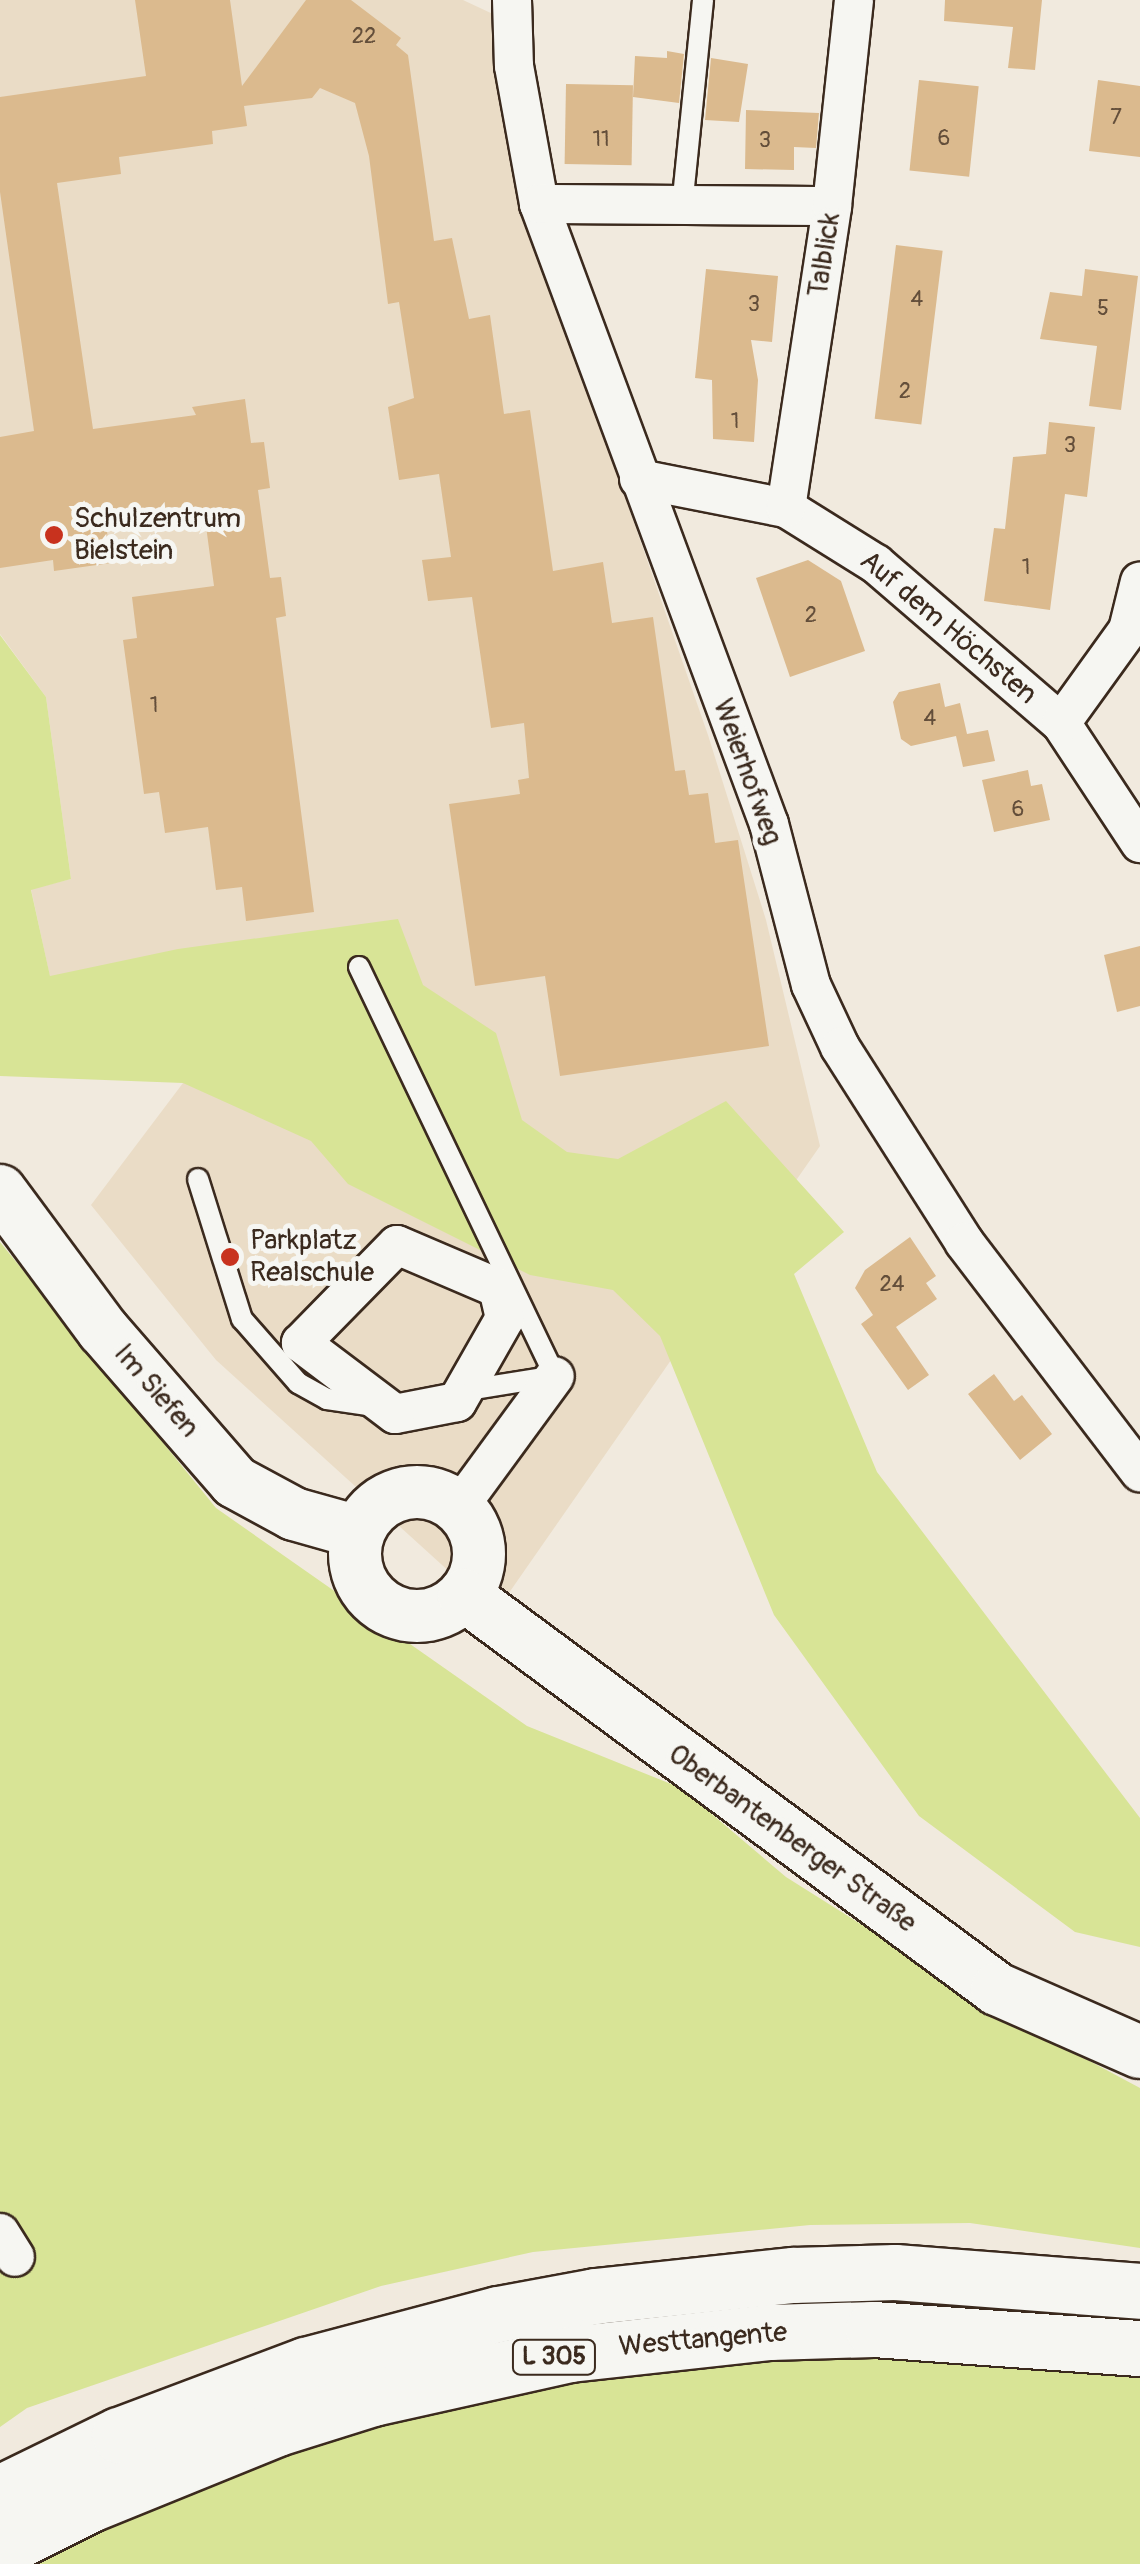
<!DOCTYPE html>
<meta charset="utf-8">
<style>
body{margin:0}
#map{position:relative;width:1140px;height:2564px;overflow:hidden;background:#f1eade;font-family:Pangolin,sans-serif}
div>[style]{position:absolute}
.built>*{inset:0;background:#eadcc6}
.green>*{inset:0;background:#d8e496}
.building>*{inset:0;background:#dbba8e;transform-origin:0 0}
.roads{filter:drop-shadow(2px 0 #3b2a1e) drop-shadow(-2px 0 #3b2a1e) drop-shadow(0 2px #3b2a1e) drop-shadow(0 -2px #3b2a1e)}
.lane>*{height:20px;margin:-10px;padding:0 10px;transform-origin:10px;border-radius:10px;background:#f6f6f2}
.street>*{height:38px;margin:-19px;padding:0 19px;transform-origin:19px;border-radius:19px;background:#f6f6f2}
.secondary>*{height:52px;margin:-26px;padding:0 26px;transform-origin:26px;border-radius:26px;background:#f6f6f2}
.secondary>.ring{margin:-26px;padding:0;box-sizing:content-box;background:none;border:52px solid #f6f6f2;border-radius:50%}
.primary>*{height:55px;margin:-27.5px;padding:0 27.5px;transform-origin:27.5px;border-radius:27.5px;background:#f6f6f2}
.dots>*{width:28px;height:28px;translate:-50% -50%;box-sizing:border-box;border:5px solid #f6f6f2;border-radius:50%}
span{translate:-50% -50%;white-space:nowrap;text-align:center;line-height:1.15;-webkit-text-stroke:10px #f6f6f2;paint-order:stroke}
.number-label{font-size:22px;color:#634e3a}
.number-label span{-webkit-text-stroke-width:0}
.shield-label span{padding:2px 8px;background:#f6f6f2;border:2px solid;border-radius:8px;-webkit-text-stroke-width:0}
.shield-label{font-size:25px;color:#3b2a1e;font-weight:700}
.street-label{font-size:28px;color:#3b2a1e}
.poi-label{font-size:28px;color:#3b2a1e}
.left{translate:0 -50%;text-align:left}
</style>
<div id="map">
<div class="built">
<i style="clip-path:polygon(0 0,463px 0,495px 15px,519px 192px,708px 735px,766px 920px,820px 1146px,495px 1613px,216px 1360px,91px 1205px,183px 1083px,50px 977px,31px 889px,71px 879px,46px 697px,0 634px)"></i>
</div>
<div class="green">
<i style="clip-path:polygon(0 635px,46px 697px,71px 879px,31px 890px,50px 976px,178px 949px,398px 919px,423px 985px,496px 1033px,522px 1120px,567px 1152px,618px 1159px,726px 1101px,844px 1232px,794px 1274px,877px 1472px,1140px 1818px,1140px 1947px,1075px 1932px,919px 1816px,774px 1615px,660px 1336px,613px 1290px,530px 1275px,348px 1184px,311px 1141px,183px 1083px,0 1076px)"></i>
<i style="clip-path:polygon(0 1242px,216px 1508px,527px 1726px,681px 1788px,786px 1877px,1013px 2020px,1140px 2088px,1140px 2248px,970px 2223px,810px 2225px,533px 2252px,381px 2286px,27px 2408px,0 2427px,0 2272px,16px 2261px,0 2223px)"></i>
<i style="clip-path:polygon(917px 2352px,1140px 2371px,1140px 2564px,16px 2564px,210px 2474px,461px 2399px,754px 2356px)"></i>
</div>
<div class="building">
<i style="clip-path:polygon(135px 0,230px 0,242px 86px,306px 0,351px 0,401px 38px,396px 45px,408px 55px,434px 241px,452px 238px,469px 319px,490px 315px,504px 414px,530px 410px,553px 571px,603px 562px,612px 623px,653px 617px,675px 771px,685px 770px,689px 795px,708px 793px,715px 843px,738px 840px,769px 1046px,560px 1076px,545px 976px,475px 986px,449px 804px,520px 794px,518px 780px,529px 778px,524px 723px,491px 728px,472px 597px,428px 601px,422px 560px,451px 557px,439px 474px,399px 480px,388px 407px,414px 398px,399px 302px,388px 304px,369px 156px,355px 103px,320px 88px,312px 98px,244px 106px,247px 126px,212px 131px,213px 144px,119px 157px,121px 174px,57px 183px,93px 429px,196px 415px,192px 407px,245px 399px,251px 443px,264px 442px,270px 488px,258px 490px,270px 578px,281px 577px,286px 616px,276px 618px,314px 912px,246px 921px,242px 887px,216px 890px,208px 827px,165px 833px,159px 792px,144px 794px,123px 640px,137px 638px,132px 597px,214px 586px,204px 511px,106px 524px,111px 563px,54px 571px,53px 560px,0 568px,0 437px,34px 431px,0 192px,0 97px,146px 76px)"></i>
<i style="clip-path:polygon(945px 0,1042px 0,1035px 70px,1008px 68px,1013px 27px,944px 21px)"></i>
<i style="clip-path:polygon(667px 51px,684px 54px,679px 103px,633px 97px,635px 56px,667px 58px)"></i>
<i style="clip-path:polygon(711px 58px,748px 64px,739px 122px,705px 120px)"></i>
<i style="left:919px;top:80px;width:60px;height:91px;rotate:6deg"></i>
<i style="clip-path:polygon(1098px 80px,1140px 86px,1140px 157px,1089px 151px)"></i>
<i style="left:566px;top:84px;width:67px;height:80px;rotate:1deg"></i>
<i style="clip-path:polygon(746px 110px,819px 113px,816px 148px,794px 147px,794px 170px,745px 169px)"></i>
<i style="left:896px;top:245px;width:47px;height:175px;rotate:7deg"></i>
<i style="clip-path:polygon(706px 269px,778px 276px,772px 342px,751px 340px,758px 380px,754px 442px,713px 439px,712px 380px,695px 378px)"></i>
<i style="clip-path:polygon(1085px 269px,1138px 276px,1121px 410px,1089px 406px,1097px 346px,1040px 339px,1050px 292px,1082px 296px)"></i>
<i style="clip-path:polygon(1049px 422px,1095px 427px,1087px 497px,1065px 494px,1050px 610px,984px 601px,994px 528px,1005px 529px,1013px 457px,1046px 454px)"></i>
<i style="clip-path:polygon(808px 560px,841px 581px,865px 651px,790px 677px,756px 578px)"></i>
<i style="clip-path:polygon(940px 683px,945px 707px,960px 703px,967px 734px,988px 730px,995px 761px,963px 767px,956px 736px,911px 746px,901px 739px,893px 702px,899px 692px)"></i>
<i style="clip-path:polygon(1028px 770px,1031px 786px,1042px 784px,1050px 820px,994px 832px,982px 780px)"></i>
<i style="clip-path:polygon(1140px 946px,1140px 1006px,1117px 1012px,1104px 955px)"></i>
<i style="clip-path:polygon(910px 1237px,936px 1276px,926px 1283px,937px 1299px,896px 1327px,929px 1375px,908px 1390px,861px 1324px,873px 1315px,855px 1288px,865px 1270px)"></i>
<i style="clip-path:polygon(994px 1374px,1014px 1401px,1022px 1395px,1052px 1434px,1020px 1460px,968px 1394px)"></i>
</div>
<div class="roads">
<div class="lane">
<i style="left:682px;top:207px;width:208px;rotate:-84.2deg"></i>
<i style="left:359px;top:967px;width:454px;rotate:64.4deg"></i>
<i style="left:555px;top:1376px;width:95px;rotate:170.9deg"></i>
<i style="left:198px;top:1179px;width:147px;rotate:72.6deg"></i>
<i style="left:242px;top:1319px;width:85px;rotate:48.8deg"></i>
<i style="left:298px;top:1383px;width:33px;rotate:29deg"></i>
<i style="left:327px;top:1399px;width:48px;rotate:8.5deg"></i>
</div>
<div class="street">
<i style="left:512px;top:0;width:66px;rotate:88.3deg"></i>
<i style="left:514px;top:66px;width:140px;rotate:79.7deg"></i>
<i style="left:539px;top:204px;width:661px;rotate:69.65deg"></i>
<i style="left:769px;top:824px;width:166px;rotate:75.4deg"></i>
<i style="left:811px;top:985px;width:68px;rotate:64.9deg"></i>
<i style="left:840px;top:1047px;width:231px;rotate:57.5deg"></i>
<i style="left:964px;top:1242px;width:290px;rotate:52.6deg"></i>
<i style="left:539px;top:204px;width:293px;rotate:0.4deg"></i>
<i style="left:639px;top:479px;width:150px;rotate:11.2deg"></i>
<i style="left:786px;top:508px;width:106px;rotate:31.9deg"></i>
<i style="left:876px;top:564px;width:244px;rotate:40.7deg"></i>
<i style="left:1061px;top:723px;width:144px;rotate:56.6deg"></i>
<i style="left:786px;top:508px;width:305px;rotate:-81.3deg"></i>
<i style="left:832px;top:206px;width:207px;rotate:-83.9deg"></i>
<i style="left:1061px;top:723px;width:115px;rotate:-54.2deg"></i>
<i style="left:1128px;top:630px;width:50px;rotate:-76.2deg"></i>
<i style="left:397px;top:1245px;width:110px;rotate:23.1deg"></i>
<i style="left:498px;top:1288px;width:31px;rotate:77deg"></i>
<i style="left:505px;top:1318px;width:97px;rotate:119.7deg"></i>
<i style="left:457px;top:1402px;width:63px;rotate:169deg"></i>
<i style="left:395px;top:1414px;width:118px;rotate:-142.9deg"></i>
<i style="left:301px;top:1343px;width:137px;rotate:-45.6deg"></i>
<i style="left:459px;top:1507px;width:162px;rotate:-53.8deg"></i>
<i style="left:0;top:2233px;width:28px;rotate:58deg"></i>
</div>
<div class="secondary">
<i style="left:0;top:1191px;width:173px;rotate:53.5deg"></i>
<i style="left:103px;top:1330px;width:201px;rotate:49deg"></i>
<i style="left:235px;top:1482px;width:67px;rotate:28.5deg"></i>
<i style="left:294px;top:1514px;width:66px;rotate:15.7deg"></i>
<i class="ring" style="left:355px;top:1492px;width:72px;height:72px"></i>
<i style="left:464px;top:1595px;width:663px;rotate:36.47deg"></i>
<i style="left:997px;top:1989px;width:156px;rotate:23.8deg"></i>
</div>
<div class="primary">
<i style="left:0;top:2493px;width:132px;rotate:-26deg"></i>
<i style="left:119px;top:2435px;width:199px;rotate:-20.6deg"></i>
<i style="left:305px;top:2365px;width:200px;rotate:-14.8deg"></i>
<i style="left:498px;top:2314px;width:99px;rotate:-10.5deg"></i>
<i style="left:595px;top:2296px;width:199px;rotate:-6.1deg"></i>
<i style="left:793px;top:2275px;width:102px;rotate:-1.7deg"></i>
<i style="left:895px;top:2272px;width:246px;rotate:4.4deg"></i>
<i style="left:0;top:2549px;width:101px;rotate:-26.6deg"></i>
<i style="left:90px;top:2504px;width:202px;rotate:-22.1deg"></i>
<i style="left:277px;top:2428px;width:101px;rotate:-17.4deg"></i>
<i style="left:373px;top:2398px;width:202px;rotate:-12.6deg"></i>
<i style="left:570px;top:2354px;width:201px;rotate:-6.3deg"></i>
<i style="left:770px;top:2332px;width:103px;rotate:-1.7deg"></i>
<i style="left:873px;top:2329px;width:268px;rotate:4.1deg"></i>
</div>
</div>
<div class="dots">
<i style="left:54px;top:535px;background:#c8321e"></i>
<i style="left:230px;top:1257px;background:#c8321e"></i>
</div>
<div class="number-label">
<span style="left:364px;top:37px">22</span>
<span style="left:1116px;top:118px">7</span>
<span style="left:944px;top:139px">6</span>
<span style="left:601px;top:140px">11</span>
<span style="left:765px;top:141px">3</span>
<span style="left:917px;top:300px">4</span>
<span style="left:754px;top:305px">3</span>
<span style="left:1103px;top:309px">5</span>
<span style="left:905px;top:392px">2</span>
<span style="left:735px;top:422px">1</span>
<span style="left:1070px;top:446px">3</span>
<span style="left:1026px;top:568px">1</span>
<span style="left:811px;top:616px">2</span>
<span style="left:154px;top:706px">1</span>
<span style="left:930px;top:719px">4</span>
<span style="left:1018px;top:810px">6</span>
<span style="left:892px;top:1285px">24</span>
</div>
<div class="shield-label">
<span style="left:554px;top:2357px">L 305</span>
</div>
<div class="street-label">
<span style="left:825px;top:255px;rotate:-81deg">Talblick</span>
<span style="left:948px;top:628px;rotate:40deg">Auf dem Höchsten</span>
<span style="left:747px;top:772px;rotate:70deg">Weierhofweg</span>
<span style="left:156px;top:1391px;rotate:49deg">Im Siefen</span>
<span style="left:792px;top:1839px;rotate:36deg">Oberbantenberger Straße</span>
<span style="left:703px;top:2340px;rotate:-5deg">Westtangente</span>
</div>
<div class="poi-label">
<span class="left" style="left:74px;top:535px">Schulzentrum<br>Bielstein</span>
<span class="left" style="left:250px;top:1257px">Parkplatz<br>Realschule</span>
</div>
</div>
